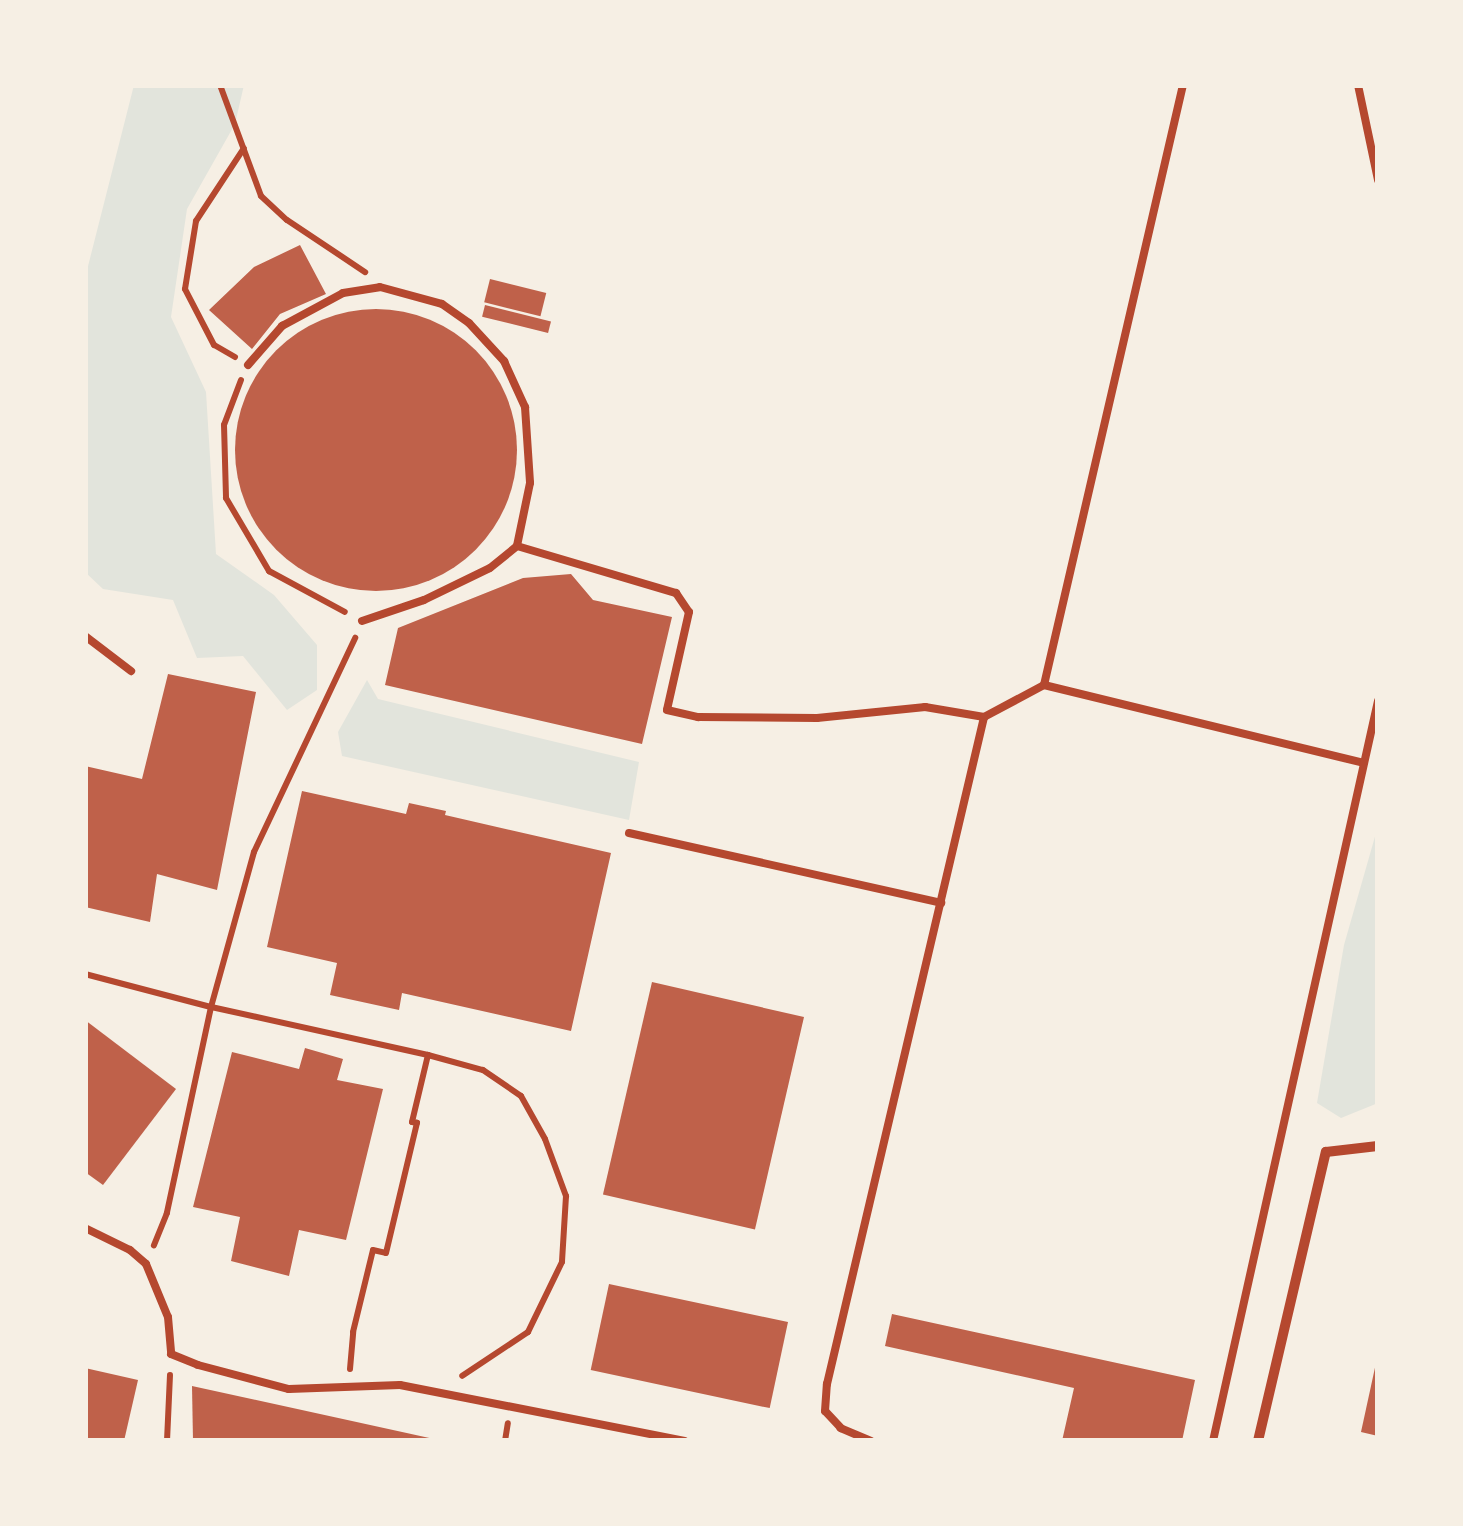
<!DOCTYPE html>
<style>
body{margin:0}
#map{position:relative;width:1463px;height:1526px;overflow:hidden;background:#f6efe4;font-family:Overpass,sans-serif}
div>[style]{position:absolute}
.green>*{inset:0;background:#e2e4dc}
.building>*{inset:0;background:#bf614a;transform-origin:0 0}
.round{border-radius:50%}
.path>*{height:6px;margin:-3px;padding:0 3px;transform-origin:3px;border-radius:3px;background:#b5482f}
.service>*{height:8px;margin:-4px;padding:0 4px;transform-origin:4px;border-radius:4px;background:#b5482f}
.minor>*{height:10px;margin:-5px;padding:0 5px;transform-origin:5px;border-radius:5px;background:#b5482f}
span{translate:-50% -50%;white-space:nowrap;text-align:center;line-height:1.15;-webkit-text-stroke:9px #f6efe4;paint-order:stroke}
.frame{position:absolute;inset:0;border:88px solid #f6efe4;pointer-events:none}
</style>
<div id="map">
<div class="green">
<i style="clip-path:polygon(134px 85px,244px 85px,235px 124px,187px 209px,171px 317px,206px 392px,216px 554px,274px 595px,317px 645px,317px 690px,287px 710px,243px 656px,197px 658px,173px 600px,103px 589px,85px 572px,85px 278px)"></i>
<i style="clip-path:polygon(367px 680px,378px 699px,639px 762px,629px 820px,342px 756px,338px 732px)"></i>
<i style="clip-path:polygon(1378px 826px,1378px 1103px,1341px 1118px,1317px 1103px,1344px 945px)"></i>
</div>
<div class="building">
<i style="clip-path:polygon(300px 245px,326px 294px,280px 314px,252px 349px,209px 310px,254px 267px)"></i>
<i style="left:490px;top:279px;width:58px;height:24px;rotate:14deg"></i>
<i style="left:485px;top:305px;width:68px;height:12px;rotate:14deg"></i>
<i class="round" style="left:235px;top:309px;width:282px;height:282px"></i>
<i style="clip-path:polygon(571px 574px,593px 600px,672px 617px,642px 744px,385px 685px,398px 628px,523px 578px)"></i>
<i style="clip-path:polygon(168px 674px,256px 692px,217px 890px,157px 874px,150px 922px,85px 907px,85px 766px,142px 779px)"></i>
<i style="clip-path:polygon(302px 791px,406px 814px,409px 803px,446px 811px,445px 815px,611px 853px,571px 1031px,402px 993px,399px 1010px,330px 995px,337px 963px,267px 947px)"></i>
<i style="left:652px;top:982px;width:156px;height:218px;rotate:13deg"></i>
<i style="clip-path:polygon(85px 1020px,176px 1089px,103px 1185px,85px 1172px)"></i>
<i style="clip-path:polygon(305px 1048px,343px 1059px,337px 1080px,383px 1089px,346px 1240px,299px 1230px,289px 1276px,231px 1261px,240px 1217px,193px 1207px,232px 1052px,299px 1069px)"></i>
<i style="left:609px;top:1284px;width:183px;height:88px;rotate:12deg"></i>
<i style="clip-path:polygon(892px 1314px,1195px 1380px,1182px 1441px,1062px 1441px,1074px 1388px,885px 1346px)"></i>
<i style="clip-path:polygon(1376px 1363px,1378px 1363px,1378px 1436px,1361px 1432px)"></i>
<i style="clip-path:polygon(85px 1368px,138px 1380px,124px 1441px,85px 1441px)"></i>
<i style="clip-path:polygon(192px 1386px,434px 1439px,434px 1441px,193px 1441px)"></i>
</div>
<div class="path">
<i style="left:220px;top:85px;width:118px;rotate:69.7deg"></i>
<i style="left:261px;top:196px;width:35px;rotate:43deg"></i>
<i style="left:287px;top:220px;width:94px;rotate:33.7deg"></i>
<i style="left:235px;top:357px;width:24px;rotate:-150deg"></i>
<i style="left:214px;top:345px;width:63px;rotate:-117.4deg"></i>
<i style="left:185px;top:289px;width:69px;rotate:-80.8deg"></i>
<i style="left:196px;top:221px;width:87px;rotate:-56.7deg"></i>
<i style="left:241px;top:380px;width:48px;rotate:110.7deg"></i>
<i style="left:224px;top:425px;width:73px;rotate:88.4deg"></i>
<i style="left:226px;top:498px;width:85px;rotate:59.5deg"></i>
<i style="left:269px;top:571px;width:86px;rotate:28.3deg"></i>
<i style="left:85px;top:974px;width:130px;rotate:14.7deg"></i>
<i style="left:211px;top:1007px;width:211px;rotate:102.1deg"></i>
<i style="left:167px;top:1213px;width:35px;rotate:112deg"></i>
<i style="left:428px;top:1055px;width:57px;rotate:15.3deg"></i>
<i style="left:483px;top:1070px;width:46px;rotate:34.4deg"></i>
<i style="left:521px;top:1096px;width:49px;rotate:60.8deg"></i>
<i style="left:545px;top:1139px;width:61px;rotate:69.8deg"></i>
<i style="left:566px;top:1196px;width:66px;rotate:93.5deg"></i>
<i style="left:562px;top:1262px;width:78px;rotate:115.9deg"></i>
<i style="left:528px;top:1332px;width:79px;rotate:146.3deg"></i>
<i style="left:350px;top:1369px;width:37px;rotate:-85deg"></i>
<i style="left:353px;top:1332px;width:84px;rotate:-76.3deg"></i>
<i style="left:373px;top:1250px;width:13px;rotate:13deg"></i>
<i style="left:386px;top:1253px;width:134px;rotate:-76.6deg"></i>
<i style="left:417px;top:1123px;width:5px;rotate:-169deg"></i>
<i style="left:412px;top:1122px;width:69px;rotate:-76.6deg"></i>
<i style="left:428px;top:1055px;width:222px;rotate:-167.5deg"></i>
<i style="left:211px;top:1007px;width:161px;rotate:-74.5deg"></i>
<i style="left:254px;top:852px;width:237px;rotate:-64.7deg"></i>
<i style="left:167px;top:1441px;width:66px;rotate:-87.4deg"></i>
<i style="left:505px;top:1441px;width:18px;rotate:-81deg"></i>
</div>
<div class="service">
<i style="left:1358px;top:85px;width:97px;rotate:78.1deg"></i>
<i style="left:248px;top:365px;width:52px;rotate:-48.9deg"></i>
<i style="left:282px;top:326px;width:69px;rotate:-28.4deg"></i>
<i style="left:343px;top:293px;width:37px;rotate:-9deg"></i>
<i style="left:380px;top:287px;width:64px;rotate:15.3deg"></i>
<i style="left:442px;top:304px;width:33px;rotate:35deg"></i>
<i style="left:469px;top:323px;width:52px;rotate:47.4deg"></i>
<i style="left:504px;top:361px;width:51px;rotate:65.5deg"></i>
<i style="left:525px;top:407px;width:76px;rotate:86.2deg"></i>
<i style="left:530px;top:483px;width:64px;rotate:101.7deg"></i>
<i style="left:362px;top:621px;width:65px;rotate:-18.7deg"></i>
<i style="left:424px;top:600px;width:73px;rotate:-25.9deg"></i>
<i style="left:490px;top:568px;width:35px;rotate:-39deg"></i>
<i style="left:517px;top:546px;width:166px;rotate:16.5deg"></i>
<i style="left:676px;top:593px;width:23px;rotate:56deg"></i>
<i style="left:689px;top:612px;width:100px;rotate:102.7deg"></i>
<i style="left:667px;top:710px;width:32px;rotate:13deg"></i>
<i style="left:698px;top:717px;width:119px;rotate:0.5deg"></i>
<i style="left:817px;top:718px;width:109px;rotate:-5.8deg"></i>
<i style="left:925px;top:707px;width:60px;rotate:9.6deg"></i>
<i style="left:984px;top:717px;width:68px;rotate:-28.1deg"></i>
<i style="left:1044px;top:685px;width:329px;rotate:13.7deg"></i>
<i style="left:85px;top:636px;width:58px;rotate:37.3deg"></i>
<i style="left:1044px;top:685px;width:616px;rotate:-76.96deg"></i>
<i style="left:629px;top:833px;width:320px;rotate:12.6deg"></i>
<i style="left:85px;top:1228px;width:50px;rotate:26.1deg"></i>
<i style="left:130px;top:1250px;width:21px;rotate:41deg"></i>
<i style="left:146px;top:1264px;width:57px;rotate:67.5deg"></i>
<i style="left:168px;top:1317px;width:37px;rotate:85deg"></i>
<i style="left:171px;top:1354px;width:29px;rotate:22deg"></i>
<i style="left:198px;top:1365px;width:94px;rotate:14.8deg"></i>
<i style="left:289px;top:1389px;width:111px;rotate:-2.1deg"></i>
<i style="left:400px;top:1385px;width:290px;rotate:11.1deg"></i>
<i style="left:871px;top:1441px;width:33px;rotate:-157deg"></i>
<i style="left:841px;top:1428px;width:23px;rotate:-133deg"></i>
<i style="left:825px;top:1411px;width:27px;rotate:-86deg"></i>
<i style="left:827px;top:1384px;width:685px;rotate:-76.75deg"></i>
<i style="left:1213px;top:1441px;width:758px;rotate:-77.43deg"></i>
</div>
<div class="minor">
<i style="left:1258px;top:1441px;width:297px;rotate:-76.8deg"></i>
<i style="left:1326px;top:1152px;width:52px;rotate:-6.6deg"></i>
</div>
<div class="frame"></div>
</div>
